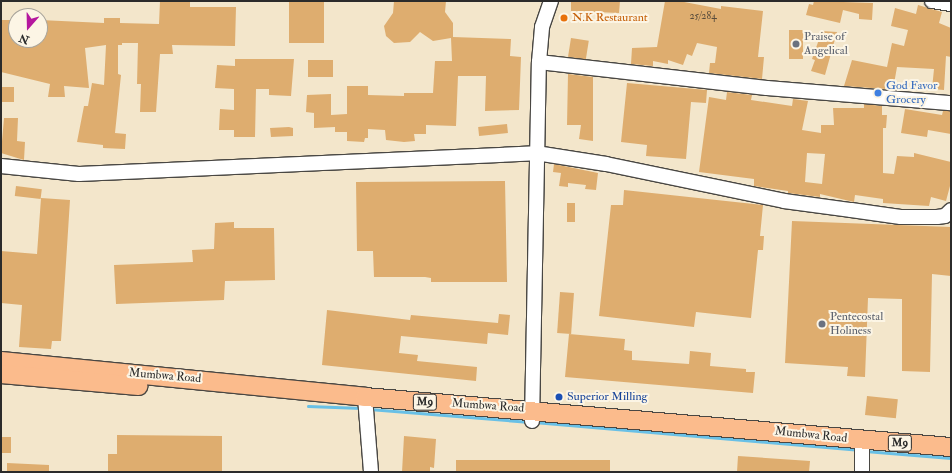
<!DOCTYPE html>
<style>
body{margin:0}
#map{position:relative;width:952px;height:473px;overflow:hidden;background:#f3e6cb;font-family:"IM FELL Double Pica",serif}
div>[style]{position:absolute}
.stream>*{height:3px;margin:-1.5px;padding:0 1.5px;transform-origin:1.5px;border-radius:1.5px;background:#69c0e6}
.building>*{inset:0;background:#dead6f;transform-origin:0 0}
.roads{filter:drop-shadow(1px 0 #494743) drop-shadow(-1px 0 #494743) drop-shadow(0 1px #494743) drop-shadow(0 -1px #494743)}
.minor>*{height:14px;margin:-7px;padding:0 7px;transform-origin:7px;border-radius:7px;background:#fff}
.major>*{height:18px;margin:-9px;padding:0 9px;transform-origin:9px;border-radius:9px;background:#fbbb8c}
.dots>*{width:11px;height:11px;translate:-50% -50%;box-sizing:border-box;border:2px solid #fcf5e5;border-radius:50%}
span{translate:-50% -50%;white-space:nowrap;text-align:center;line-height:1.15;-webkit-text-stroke:4px #fcf5e5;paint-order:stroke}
.number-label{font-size:10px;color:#584c3c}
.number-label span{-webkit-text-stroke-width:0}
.shield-label span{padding:1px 3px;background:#fcf5e5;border:1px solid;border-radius:3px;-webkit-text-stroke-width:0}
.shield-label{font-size:11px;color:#2b2b2b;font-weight:700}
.food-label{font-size:12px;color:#c56008}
.left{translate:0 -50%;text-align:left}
.worship-label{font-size:12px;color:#5b616d}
.shop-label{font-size:12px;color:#366cbe}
.street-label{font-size:12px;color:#2b2b2b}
.transit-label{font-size:12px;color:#164399}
.frame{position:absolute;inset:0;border:2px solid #2b2b2b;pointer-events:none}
.north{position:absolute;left:8px;top:8px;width:40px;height:40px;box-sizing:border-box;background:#fcf5e5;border:1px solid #a8a49b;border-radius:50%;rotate:200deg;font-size:11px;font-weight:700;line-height:16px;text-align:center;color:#2b2b2b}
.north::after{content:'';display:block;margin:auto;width:14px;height:18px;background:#b5179e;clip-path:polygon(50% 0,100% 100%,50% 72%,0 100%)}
</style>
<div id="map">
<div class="stream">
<i style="left:308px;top:406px;width:53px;rotate:2.2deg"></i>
<i style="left:369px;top:409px;width:161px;rotate:4.6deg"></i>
<i style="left:534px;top:422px;width:325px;rotate:4.9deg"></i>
<i style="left:865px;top:451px;width:86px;rotate:4.7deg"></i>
</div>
<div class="building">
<i style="clip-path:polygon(160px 1px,190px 1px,190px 7px,236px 7px,235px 46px,172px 45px,173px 54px,160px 54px,156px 112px,140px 112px,141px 84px,137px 84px,138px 43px,122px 43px,122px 45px,118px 45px,118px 74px,121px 75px,115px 133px,126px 134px,125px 149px,103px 148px,103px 145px,77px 142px,84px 106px,88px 106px,92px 83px,104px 85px,106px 45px,85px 48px,89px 88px,64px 86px,65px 97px,48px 97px,50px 84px,1px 72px,1px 20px,16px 20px,16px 40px,40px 40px,40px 20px,104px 23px,104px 18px,120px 18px,120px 23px,159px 24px)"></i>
<i style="left:289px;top:1px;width:35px;height:42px"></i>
<i style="clip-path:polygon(394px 1px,446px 1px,445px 12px,453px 23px,453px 37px,511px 39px,510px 56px,521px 57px,519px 110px,485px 111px,486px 76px,458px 76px,456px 126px,426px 125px,426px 134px,414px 134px,415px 141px,404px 142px,386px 140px,385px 130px,368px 129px,368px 138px,365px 138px,364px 142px,347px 141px,347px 132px,335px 132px,335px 127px,314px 128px,314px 113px,306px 112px,307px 95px,331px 94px,331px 115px,347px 114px,347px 86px,368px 86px,368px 95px,404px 96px,404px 93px,433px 93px,435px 61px,452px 61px,451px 38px,433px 41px,420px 32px,410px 42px,394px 43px,386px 36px,384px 26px,393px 13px)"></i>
<i style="clip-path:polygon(571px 1px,620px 1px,619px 13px,571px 11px)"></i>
<i style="clip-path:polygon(665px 1px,679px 1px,721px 9px,721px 6px,763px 11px,758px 57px,764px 57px,762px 79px,709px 73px,710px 63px,715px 63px,717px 47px,697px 43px,692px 56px,687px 54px,683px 65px,668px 60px,668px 64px,653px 61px,653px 66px,631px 64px,632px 48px,657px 47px)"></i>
<i style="clip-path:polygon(814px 1px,873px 3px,872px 20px,859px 19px,859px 14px,843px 10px,840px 23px,806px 15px,809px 4px,813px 5px)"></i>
<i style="clip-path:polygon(918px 5px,942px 12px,939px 23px,951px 28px,951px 57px,946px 56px,944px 90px,932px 89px,934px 69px,897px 67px,894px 84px,886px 83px,885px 89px,844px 86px,852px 60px,887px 67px,892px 43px,904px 46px,908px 30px,891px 26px,895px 8px,916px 14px)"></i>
<i style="left:789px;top:30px;width:14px;height:29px"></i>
<i style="clip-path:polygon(822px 31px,837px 32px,825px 75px,811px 71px,815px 60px,812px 59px)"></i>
<i style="left:571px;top:38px;width:18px;height:19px;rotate:9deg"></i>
<i style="clip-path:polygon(235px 59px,294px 59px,291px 96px,269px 95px,269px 89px,256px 89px,255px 137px,234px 137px,234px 130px,219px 130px,220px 109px,234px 110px,234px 89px,215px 88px,217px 65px,235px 66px)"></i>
<i style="left:308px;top:60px;width:25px;height:17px"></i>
<i style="clip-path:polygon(568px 74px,593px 77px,593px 141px,579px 139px,581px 125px,567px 125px)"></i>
<i style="clip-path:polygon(627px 83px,707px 90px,706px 103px,691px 102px,686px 159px,646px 156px,647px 145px,621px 142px)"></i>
<i style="left:1px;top:87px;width:13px;height:15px"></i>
<i style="clip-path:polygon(evenodd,727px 92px,752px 95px,751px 100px,792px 106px,793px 99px,808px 101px,802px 130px,821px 133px,821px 125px,834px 125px,833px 108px,864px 108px,864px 104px,882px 106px,882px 115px,887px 115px,886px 128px,883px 128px,883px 173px,894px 174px,897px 156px,914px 157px,914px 153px,951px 162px,950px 186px,946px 201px,931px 197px,929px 206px,883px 203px,883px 199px,855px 195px,854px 202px,820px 194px,820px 197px,788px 193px,788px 191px,754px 186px,754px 179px,699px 172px,709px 97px,726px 100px,727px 92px,807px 153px,825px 154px,822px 184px,805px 182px,807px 153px)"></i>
<i style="clip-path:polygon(905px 109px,942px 115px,943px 111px,951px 111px,951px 134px,928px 130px,927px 137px,901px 133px)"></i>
<i style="clip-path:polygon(4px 118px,18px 118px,17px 141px,25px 142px,24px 160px,1px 153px)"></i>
<i style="left:507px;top:124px;width:9px;height:29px;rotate:84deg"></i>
<i style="clip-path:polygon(289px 127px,293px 128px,293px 136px,271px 137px,270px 128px)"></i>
<i style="clip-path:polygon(554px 164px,598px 173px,596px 190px,585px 189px,586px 185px,568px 183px,568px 187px,559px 186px,561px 173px,553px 172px)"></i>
<i style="clip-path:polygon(505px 181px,507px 282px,431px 282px,431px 278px,425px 277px,374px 277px,373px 251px,357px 251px,356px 182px)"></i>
<i style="left:16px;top:186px;width:26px;height:10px;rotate:7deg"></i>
<i style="clip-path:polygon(624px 190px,763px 205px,760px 236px,764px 236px,763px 250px,758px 250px,751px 318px,696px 312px,694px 327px,599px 316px,611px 205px,623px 205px)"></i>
<i style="clip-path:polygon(41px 198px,70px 200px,61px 341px,52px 341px,51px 349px,19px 347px,22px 305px,1px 303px,1px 251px,37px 254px)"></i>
<i style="left:567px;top:203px;width:8px;height:19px"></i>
<i style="clip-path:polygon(792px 221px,951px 227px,951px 276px,932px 274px,930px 372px,902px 371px,902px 299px,868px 298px,865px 377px,847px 376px,848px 367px,785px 363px)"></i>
<i style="clip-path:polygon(234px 222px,234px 228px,274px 228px,275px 280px,225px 281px,224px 300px,116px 304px,114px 265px,193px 262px,192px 250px,214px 249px,215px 223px)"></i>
<i style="left:560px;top:292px;width:14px;height:41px;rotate:4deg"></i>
<i style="clip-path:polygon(327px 310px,410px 320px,411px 315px,498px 323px,499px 314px,510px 315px,508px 335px,488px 333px,487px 344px,401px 336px,399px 353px,418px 355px,417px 361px,477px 367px,476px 381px,322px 365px)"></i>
<i style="clip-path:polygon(569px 334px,625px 339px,624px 350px,632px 351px,632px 360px,689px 364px,690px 351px,711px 353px,710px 366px,746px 369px,746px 372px,755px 372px,753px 393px,565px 377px)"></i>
<i style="left:867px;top:396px;width:31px;height:19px;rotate:6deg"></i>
<i style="clip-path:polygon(117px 435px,222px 436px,222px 472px,108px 472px,108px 454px,117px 454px)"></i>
<i style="clip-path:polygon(404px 436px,436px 439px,434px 468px,430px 467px,430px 472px,402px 472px)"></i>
<i style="left:2px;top:437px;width:9px;height:16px"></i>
<i style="clip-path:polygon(738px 456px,810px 461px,809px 472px,737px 472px)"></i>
<i style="left:456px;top:460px;width:154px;height:12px"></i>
<i style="clip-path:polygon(7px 463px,49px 465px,49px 472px,7px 472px)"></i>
</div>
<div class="roads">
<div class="minor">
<i style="left:932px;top:1px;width:19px;rotate:9deg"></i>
<i style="left:539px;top:62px;width:229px;rotate:6.5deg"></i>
<i style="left:767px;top:88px;width:185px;rotate:4.7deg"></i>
<i style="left:1px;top:166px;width:78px;rotate:5.9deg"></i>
<i style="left:79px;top:174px;width:457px;rotate:-2.6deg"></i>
<i style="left:536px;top:153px;width:71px;rotate:8.9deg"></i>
<i style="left:606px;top:164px;width:182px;rotate:11.7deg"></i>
<i style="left:784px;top:201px;width:68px;rotate:7.7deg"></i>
<i style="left:851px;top:210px;width:50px;rotate:8deg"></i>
<i style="left:901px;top:217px;width:36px"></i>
<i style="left:937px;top:217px;width:8px;rotate:-7deg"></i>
<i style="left:945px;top:216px;width:8px;rotate:-45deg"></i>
<i style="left:365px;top:397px;width:75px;rotate:85.4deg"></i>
<i style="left:532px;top:421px;width:359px;rotate:-88.9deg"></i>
<i style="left:539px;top:62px;width:35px;rotate:-85deg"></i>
<i style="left:542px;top:27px;width:28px;rotate:-71deg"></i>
<i style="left:862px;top:472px;width:32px;rotate:-90deg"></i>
</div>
<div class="major">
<i style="left:1px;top:361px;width:366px;rotate:5.6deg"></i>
<i style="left:365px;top:397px;width:588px;rotate:4.88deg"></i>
<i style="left:1px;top:374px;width:138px;rotate:5deg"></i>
</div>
</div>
<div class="dots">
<i style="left:564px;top:18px;background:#e8710a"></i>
<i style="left:796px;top:44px;background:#6b7280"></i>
<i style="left:878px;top:93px;background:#3f7fe0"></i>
<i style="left:822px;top:324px;background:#6b7280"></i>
<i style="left:559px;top:397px;background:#1a4fb4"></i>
</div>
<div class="number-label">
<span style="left:703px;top:17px">25/284</span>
</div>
<div class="shield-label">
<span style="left:425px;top:402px">M9</span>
<span style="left:900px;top:443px">M9</span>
</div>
<div class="food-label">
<span class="left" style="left:572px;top:18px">N.K Restaurant</span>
</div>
<div class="worship-label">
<span class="left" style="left:804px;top:44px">Praise of<br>Angelical</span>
<span class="left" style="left:830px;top:324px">Pentecostal<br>Holiness</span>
</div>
<div class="shop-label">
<span class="left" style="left:886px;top:93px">God Favor<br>Grocery</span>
</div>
<div class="street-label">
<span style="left:165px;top:376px;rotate:5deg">Mumbwa Road</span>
<span style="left:488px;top:406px;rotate:4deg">Mumbwa Road</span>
<span style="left:811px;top:435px;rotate:6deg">Mumbwa Road</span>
</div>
<div class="transit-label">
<span class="left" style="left:567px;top:397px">Superior Milling</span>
</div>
<div class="frame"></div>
<div class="north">N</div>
</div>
